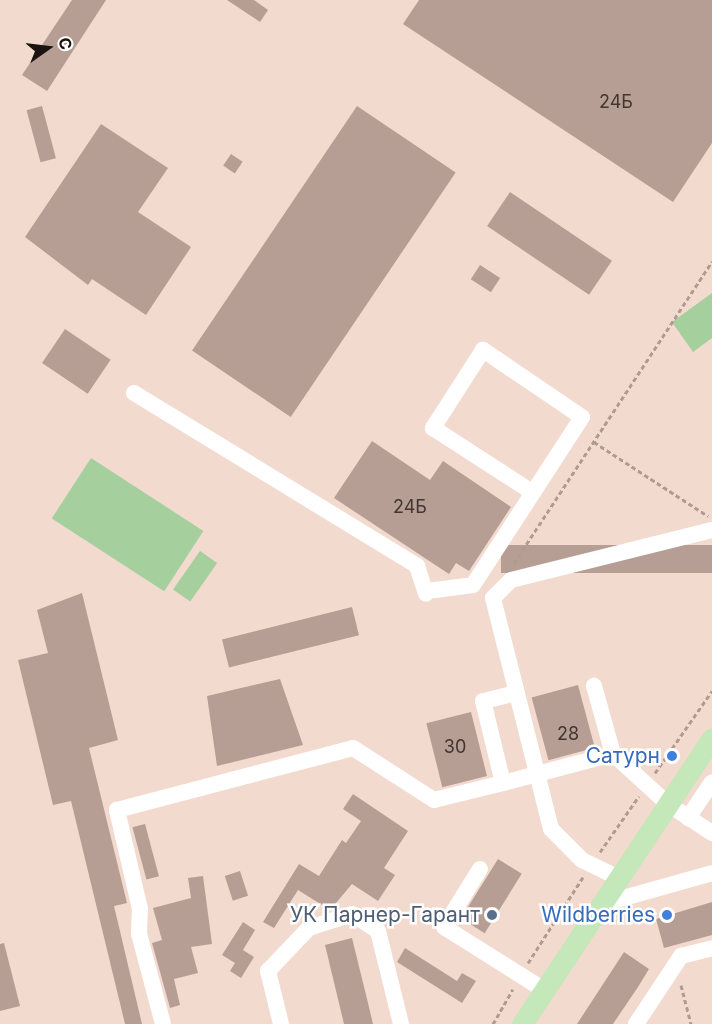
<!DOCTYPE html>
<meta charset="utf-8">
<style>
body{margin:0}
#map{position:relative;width:712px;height:1024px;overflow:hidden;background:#f3dacf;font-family:Inter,sans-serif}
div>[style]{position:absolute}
.green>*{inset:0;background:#a5cf9c;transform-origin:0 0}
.building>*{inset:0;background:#b69e94;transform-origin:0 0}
.path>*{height:3px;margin-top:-1.5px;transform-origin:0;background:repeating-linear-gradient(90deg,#af9b92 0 4.5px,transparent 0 7.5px)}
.minor>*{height:16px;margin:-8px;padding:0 8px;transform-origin:8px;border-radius:8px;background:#fff}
.major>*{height:21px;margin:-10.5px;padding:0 10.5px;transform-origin:10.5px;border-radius:10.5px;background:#c5e8bb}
.dots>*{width:16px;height:16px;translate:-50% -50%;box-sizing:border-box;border:3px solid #fff;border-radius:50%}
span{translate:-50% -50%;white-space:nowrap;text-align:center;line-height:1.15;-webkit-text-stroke:5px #fff;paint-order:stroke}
.number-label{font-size:18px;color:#423630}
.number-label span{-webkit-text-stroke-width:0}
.shop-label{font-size:21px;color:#366cbe}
.right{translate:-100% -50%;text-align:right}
.service-label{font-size:21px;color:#4e5e75}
.north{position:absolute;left:18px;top:18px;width:60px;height:60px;-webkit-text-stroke:4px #fff;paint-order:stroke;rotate:76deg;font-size:16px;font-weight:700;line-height:24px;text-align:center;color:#1b130f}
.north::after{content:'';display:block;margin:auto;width:21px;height:27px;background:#1b130f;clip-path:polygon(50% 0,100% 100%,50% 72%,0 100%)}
</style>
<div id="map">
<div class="green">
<i style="clip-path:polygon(712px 293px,712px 338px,693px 352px,672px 322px)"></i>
<i style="left:91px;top:458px;width:134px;height:72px;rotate:33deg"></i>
<i style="left:200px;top:551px;width:21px;height:47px;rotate:35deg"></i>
</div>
<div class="building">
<i style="clip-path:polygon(72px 0,106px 0,47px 91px,22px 75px)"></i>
<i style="clip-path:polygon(227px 0,254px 0,268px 10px,260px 22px)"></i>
<i style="clip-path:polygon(419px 0,712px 0,712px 143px,673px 202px,403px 24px)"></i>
<i style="left:42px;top:106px;width:54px;height:16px;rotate:75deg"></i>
<i style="left:357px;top:106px;width:119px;height:295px;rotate:34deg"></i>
<i style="clip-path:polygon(101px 124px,168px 168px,138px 212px,191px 247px,146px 315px,92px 279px,88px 285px,25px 237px)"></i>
<i style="left:231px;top:154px;width:14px;height:14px;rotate:34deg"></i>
<i style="left:510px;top:192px;width:123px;height:41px;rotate:34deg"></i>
<i style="left:480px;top:265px;width:24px;height:17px;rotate:33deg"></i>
<i style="left:65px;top:329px;width:55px;height:41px;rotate:34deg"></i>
<i style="clip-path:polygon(372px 441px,430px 480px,443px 461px,511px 507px,469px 571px,456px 563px,449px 574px,334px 498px)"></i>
<i style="left:712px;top:545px;width:28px;height:211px;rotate:90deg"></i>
<i style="clip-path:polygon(82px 593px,118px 740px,89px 748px,127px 903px,114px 906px,142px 1024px,125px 1024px,71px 801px,53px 805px,18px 660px,48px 653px,37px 610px)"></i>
<i style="left:352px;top:607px;width:29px;height:134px;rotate:76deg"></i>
<i style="clip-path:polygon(280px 679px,303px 745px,217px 766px,207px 696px)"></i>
<i style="left:578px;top:685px;width:65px;height:48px;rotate:75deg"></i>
<i style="left:471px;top:712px;width:66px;height:46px;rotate:76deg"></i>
<i style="clip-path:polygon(353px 794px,408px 831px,384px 868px,395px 875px,378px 901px,352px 884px,330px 910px,298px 890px,274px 928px,263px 922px,299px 864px,319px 876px,342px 840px,346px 843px,361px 821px,343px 809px)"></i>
<i style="left:145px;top:824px;width:54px;height:13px;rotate:75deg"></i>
<i style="left:498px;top:859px;width:28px;height:70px;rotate:32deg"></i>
<i style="left:240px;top:871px;width:26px;height:16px;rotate:72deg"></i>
<i style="clip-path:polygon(203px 876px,212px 944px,191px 947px,198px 973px,174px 979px,180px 1005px,170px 1008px,152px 943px,162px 940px,153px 908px,191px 898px,188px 878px)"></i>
<i style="clip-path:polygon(712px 902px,712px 935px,664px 948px,656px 919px)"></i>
<i style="clip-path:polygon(243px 922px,255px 930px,243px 950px,254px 957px,241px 978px,230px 971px,235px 963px,222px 955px)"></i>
<i style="clip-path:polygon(352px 938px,367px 999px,373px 1024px,344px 1024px,325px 945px)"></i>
<i style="clip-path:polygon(4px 943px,20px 1006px,0 1011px,0 944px)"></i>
<i style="clip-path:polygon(405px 948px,457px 981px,462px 973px,476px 981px,462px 1003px,397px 962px)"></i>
<i style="clip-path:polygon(624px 952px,649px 969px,638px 987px,613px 1024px,577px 1024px)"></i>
</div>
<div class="path">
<i style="left:594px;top:442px;width:136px;rotate:33deg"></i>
<i style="left:514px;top:563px;width:361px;rotate:-56.7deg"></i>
<i style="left:655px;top:773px;width:100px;rotate:-55.2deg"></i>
<i style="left:600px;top:852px;width:68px;rotate:-55.1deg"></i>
<i style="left:528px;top:963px;width:102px;rotate:-57.4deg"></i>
<i style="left:681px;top:985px;width:40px;rotate:75.6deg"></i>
<i style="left:493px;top:1024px;width:40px;rotate:-60.3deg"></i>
</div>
<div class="minor">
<i style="left:134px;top:393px;width:332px;rotate:31.4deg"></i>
<i style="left:417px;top:566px;width:29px;rotate:72deg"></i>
<i style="left:427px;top:591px;width:46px;rotate:-7.4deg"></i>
<i style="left:473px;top:585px;width:200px;rotate:-57deg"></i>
<i style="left:582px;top:417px;width:120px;rotate:-145.9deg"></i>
<i style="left:483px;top:350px;width:93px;rotate:122.7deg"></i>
<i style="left:433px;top:428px;width:118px;rotate:32.9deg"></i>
<i style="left:516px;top:693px;width:34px;rotate:166deg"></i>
<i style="left:483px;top:701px;width:84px;rotate:76.3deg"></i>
<i style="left:503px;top:783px;width:114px;rotate:-14.8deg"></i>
<i style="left:613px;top:754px;width:71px;rotate:-105.6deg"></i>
<i style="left:613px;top:754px;width:74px;rotate:42.3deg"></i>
<i style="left:668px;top:804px;width:53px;rotate:33.4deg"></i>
<i style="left:688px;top:818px;width:43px;rotate:-56.3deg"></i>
<i style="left:480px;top:869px;width:68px;rotate:121.8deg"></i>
<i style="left:444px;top:927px;width:118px;rotate:32.2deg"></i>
<i style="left:619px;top:878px;width:41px;rotate:-154.1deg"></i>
<i style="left:582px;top:860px;width:44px;rotate:-135deg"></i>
<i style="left:551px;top:829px;width:238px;rotate:-104.1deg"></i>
<i style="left:493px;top:598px;width:25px;rotate:-45deg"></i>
<i style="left:511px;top:580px;width:207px;rotate:-14deg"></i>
<i style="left:602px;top:904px;width:114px;rotate:-15.7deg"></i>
<i style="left:163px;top:1024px;width:93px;rotate:-104.9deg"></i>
<i style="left:139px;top:934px;width:25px;rotate:-88deg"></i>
<i style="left:140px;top:909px;width:102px;rotate:-103.1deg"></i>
<i style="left:117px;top:810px;width:244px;rotate:-14.7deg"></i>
<i style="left:353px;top:748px;width:96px;rotate:32.7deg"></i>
<i style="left:434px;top:800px;width:71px;rotate:-13.8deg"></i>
<i style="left:281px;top:1024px;width:55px;rotate:-103.8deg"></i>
<i style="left:268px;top:971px;width:59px;rotate:-46.4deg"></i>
<i style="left:309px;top:928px;width:45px;rotate:-18deg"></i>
<i style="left:352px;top:914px;width:31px;rotate:33deg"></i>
<i style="left:378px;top:931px;width:96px;rotate:76.1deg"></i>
<i style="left:636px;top:1024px;width:82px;rotate:-56.5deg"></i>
<i style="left:681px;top:956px;width:32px;rotate:-14deg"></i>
</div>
<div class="major">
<i style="left:522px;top:1024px;width:343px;rotate:-56.4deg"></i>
</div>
<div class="dots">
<i style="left:672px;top:756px;background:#3f7fe0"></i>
<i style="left:492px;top:915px;background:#5c6f8a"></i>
<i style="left:667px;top:915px;background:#3f7fe0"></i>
</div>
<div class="number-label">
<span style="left:616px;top:102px">24Б</span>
<span style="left:410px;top:507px">24Б</span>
<span style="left:568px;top:734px">28</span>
<span style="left:455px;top:747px">30</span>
</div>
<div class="shop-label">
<span class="right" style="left:660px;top:756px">Сатурн</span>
<span class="right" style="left:655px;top:915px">Wildberries</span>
</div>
<div class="service-label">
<span class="right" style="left:480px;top:915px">УК Парнер-Гарант</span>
</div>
<div class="north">С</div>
</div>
